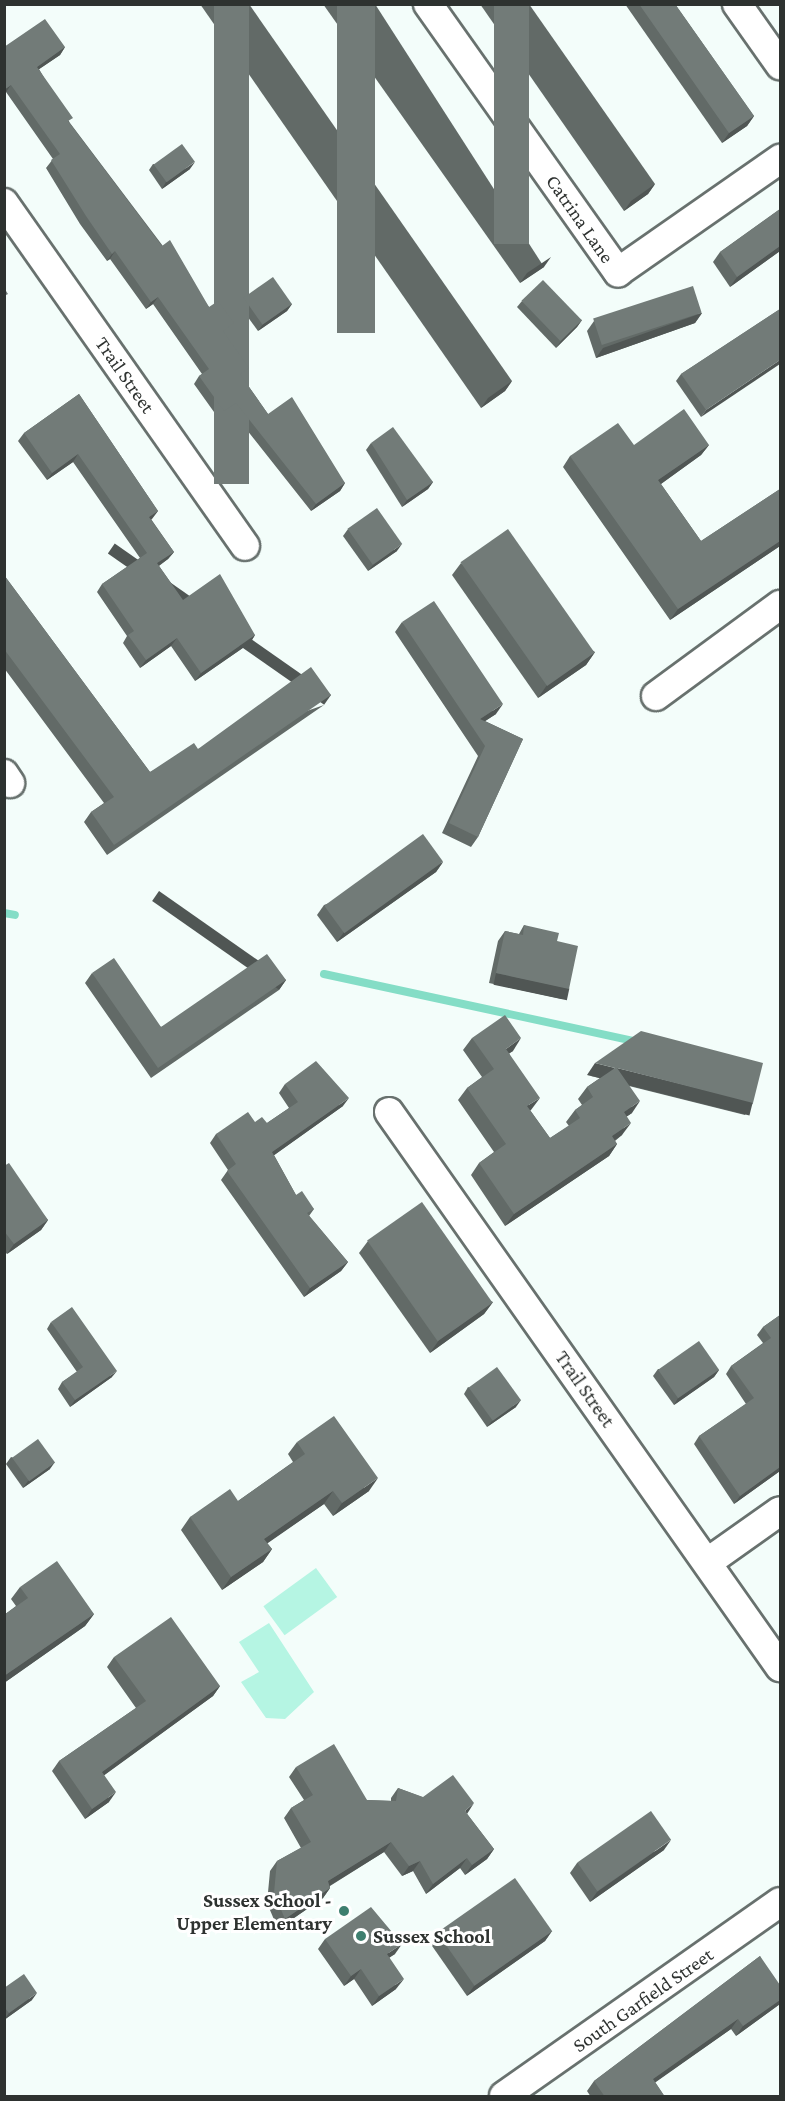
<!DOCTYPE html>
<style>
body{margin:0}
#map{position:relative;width:785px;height:2101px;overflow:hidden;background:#f3fdfa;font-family:"Crimson Pro",serif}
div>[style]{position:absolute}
.green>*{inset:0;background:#b5f5e3;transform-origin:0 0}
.stream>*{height:8px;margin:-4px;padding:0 4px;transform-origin:4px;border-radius:4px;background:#84ddc6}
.roads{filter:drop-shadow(2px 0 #68716e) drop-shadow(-2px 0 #68716e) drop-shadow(0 2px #68716e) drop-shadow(0 -2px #68716e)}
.minor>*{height:28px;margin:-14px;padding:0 14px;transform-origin:14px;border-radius:14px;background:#fff}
.wall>*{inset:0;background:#626a67}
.shaded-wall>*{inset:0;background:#505654;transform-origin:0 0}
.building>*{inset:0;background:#727b78;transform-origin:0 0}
.dots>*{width:16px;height:16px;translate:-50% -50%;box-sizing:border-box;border:3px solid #fff;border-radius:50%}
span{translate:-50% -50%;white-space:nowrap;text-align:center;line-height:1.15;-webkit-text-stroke:6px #fff;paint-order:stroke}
.street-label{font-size:20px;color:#2e3230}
.poi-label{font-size:20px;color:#2e3230;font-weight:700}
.right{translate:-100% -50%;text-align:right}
.left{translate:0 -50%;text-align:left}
.frame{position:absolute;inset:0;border:6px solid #2e3230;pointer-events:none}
</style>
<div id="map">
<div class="green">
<i style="left:316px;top:1568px;width:36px;height:65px;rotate:54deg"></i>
<i style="clip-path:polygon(269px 1623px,314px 1692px,285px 1719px,266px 1718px,241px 1682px,259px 1672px,239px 1642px)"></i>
</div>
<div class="stream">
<i style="left:4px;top:913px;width:11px;rotate:10deg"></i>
<i style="left:324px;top:974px;width:322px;rotate:12.2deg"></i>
</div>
<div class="roads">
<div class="minor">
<i style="left:428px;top:4px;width:329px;rotate:54.7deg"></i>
<i style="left:618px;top:272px;width:198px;rotate:-34.9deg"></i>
<i style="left:737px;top:4px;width:75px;rotate:54.8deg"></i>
<i style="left:4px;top:203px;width:419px;rotate:54.9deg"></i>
<i style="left:656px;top:696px;width:154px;rotate:-36.3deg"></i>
<i style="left:4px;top:774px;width:11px;rotate:56deg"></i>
<i style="left:389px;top:1112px;width:679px;rotate:54.84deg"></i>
<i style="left:708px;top:1562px;width:88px;rotate:-35.3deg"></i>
<i style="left:504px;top:2096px;width:337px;rotate:-35.1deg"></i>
</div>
</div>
<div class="wall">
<i style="clip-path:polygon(200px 4px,249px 4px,512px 381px,505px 391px,481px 408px)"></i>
<i style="clip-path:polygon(323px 4px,375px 4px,544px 267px,520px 283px)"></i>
<i style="clip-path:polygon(480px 4px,529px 4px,655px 184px,648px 194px,624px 211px)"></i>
<i style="clip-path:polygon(625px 4px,675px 4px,754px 116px,747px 126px,722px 143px)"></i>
<i style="clip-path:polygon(4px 47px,65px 47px,60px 55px,39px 69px,70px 123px,209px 307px,234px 323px,229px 331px,224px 334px,243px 376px,242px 377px,268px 414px,345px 483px,340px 491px,311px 511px,231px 410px,219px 419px,194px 384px,199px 376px,202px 374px,153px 304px,146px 309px,110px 259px,107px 261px,80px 224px,46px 168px,53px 159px,6px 92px)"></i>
<i style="clip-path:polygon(153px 164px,190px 169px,162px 189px,149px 170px)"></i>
<i style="clip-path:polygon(780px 209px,780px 251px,730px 287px,713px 262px,720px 252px)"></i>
<i style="clip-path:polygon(244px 298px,292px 304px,287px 311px,258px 331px,239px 305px)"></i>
<i style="clip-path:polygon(522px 301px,582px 320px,577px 327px,556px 348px,517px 307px)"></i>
<i style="clip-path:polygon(780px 309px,701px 417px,676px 381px,681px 374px)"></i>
<i style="clip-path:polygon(702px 313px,695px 323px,596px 358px,587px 331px,594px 321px)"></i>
<i style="clip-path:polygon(79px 394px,158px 511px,151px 519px,174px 552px,168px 559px,159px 566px,183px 600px,255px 635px,250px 643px,195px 681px,171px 646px,140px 668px,123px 643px,127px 636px,97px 592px,102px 584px,140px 558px,73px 462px,47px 480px,18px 441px,24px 433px)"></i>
<i style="clip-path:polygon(371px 443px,433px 482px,428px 489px,402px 507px,366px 450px)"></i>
<i style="clip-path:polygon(634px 445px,709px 445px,701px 455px,661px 484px,701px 541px,780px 489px,780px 546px,670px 620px,563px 467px,570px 456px)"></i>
<i style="clip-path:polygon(348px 529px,397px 551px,368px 571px,343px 536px)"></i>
<i style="clip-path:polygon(461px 563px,595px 652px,586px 665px,538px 698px,452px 575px)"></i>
<i style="clip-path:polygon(4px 575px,150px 772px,198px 749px,324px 705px,107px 855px,84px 822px,91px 812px,104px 803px,4px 668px)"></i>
<i style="clip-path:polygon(402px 622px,496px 714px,485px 721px,523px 739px,478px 837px,471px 847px,442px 833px,478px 756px,395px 632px)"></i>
<i style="clip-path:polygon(443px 862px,436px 872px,337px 942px,317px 915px,324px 905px)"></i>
<i style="clip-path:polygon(524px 925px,557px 941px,569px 989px,562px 999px,489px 983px,498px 941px,505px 931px,519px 934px)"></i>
<i style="clip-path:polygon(92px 973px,161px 1027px,286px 980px,279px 990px,151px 1078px,85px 983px)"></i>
<i style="clip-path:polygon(472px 1038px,513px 1051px,509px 1053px,531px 1110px,530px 1110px,550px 1138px,569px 1126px,566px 1122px,575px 1110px,582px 1105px,578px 1099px,587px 1087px,600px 1078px,587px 1075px,753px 1103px,745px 1115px,629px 1086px,632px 1113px,626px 1117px,622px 1135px,615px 1141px,617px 1144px,609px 1156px,505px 1226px,471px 1175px,479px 1163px,494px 1152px,458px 1100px,467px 1088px,482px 1077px,463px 1050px)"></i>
<i style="clip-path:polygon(285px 1084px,343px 1106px,274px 1155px,296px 1195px,314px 1209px,309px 1216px,348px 1262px,341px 1271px,304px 1297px,221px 1180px,228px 1170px,210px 1143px,216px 1134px,255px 1122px,267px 1123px,289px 1108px,279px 1093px)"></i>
<i style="clip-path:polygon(4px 1166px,48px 1220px,41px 1230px,7px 1254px,4px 1251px)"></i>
<i style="clip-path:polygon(368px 1241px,493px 1302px,484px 1314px,430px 1353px,359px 1253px)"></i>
<i style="clip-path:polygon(780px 1315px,780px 1471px,734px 1504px,694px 1444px,699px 1436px,746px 1404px,726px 1374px,731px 1366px,763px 1343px,757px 1335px,763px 1327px)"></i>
<i style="clip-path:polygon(51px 1322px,112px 1377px,70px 1407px,58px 1389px,62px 1382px,77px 1372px,47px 1329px)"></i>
<i style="clip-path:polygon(658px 1369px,719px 1370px,714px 1377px,674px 1405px,653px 1376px)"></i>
<i style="clip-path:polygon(468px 1387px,516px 1407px,487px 1427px,464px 1394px)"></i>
<i style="clip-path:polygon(297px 1442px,369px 1491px,333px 1516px,324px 1504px,267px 1543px,272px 1549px,263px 1562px,222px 1590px,181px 1530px,190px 1517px,238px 1501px,293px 1462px,288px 1454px)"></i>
<i style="clip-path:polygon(11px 1457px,50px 1469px,23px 1488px,6px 1464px)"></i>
<i style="clip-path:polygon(20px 1587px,94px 1614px,85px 1626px,4px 1683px,4px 1615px,16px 1606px,11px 1599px)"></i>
<i style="clip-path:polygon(114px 1657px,220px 1686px,213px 1696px,104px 1775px,109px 1802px,85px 1819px,52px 1771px,59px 1761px,136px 1708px,107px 1667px)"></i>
<i style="clip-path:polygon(296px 1767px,367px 1800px,391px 1801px,391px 1798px,398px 1788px,467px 1814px,494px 1849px,487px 1859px,465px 1875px,460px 1868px,426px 1894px,413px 1871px,402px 1876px,384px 1852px,330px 1886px,330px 1888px,323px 1898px,278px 1929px,267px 1903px,270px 1871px,277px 1861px,301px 1848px,284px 1818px,291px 1808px,304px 1800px,289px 1777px)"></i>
<i style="clip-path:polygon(664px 1850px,590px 1902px,570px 1873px,577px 1863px)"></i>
<i style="clip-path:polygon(552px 1931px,545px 1941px,467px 1996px,430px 1943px,437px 1933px)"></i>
<i style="clip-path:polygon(325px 1939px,395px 1954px,389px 1957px,396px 1989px,372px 2006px,354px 1979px,344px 1986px,318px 1949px)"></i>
<i style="clip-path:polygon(760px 1956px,780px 2004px,736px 2036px,731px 2029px,655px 2082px,665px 2097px,591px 2097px,587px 2091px,594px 2081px)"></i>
<i style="clip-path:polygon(4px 1988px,32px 2000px,4px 2020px)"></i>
</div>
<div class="shaded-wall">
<i style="clip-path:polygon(65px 47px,60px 55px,32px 74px,37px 67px)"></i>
<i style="clip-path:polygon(11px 85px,6px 92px,4px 93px,4px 90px)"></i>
<i style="clip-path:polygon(754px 116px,747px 126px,722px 143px,729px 133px)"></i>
<i style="clip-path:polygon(195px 162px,190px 169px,162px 189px,166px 182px)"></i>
<i style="clip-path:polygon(655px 184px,648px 194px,624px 211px,631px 201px)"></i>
<i style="clip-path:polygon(780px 246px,780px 251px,730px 287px,737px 277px)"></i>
<i style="clip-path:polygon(115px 251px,110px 259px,107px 261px,112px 254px)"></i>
<i style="clip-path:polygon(551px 257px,544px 267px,520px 283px,527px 273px)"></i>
<i style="clip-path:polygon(158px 297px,153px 304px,146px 309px,151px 302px)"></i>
<i style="clip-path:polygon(292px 304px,287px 311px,258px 331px,263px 324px)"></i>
<i style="clip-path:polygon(702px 313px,695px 323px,596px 358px,603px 348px)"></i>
<i style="clip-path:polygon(582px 320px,577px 327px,556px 348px,561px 341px)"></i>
<i style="clip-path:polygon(234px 323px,229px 331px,218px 339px,223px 331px)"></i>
<i style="clip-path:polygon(780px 360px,780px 364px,701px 417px,706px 410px)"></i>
<i style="clip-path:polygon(249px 368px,243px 376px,235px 382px,240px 374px)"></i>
<i style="clip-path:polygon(512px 381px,505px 391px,481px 408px,488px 398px)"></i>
<i style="clip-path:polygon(236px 403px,231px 410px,219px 419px,224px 411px)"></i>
<i style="clip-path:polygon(709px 445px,701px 455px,651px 491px,658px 480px)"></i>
<i style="clip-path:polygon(78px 454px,73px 462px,47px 480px,52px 473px)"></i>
<i style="clip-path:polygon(433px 482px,428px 489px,402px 507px,407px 500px)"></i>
<i style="clip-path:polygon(345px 483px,340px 491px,311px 511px,316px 504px)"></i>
<i style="clip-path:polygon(158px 511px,152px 519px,144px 525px,149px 517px)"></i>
<i style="clip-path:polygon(780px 541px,780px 546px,670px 620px,678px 609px)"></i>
<i style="clip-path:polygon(402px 544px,397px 551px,368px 571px,373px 565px)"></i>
<i style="clip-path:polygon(174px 552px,168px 559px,151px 571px,157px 563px)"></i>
<i style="clip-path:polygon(255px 635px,250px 643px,195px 681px,201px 673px)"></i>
<i style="clip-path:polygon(177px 638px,171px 646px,140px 668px,146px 660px)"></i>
<i style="clip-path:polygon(595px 652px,586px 665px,538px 698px,547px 685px)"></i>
<i style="left:331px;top:695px;width:12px;height:264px;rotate:125deg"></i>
<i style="clip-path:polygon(503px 704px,496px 714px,473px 729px,480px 719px)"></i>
<i style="clip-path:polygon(443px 862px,436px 872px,337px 942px,344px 932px)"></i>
<i style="left:496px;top:973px;width:75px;height:12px;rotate:12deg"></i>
<i style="left:286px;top:980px;width:12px;height:155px;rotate:125deg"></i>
<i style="clip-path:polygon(521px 1038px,513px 1051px,498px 1061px,506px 1049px)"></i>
<i style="clip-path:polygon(595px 1063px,615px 1068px,607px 1080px,587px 1075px)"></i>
<i style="left:617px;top:1068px;width:140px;height:14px;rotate:14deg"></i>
<i style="clip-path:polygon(349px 1098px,343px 1106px,266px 1161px,272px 1152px)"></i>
<i style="clip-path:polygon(540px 1098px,531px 1110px,519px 1118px,527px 1106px)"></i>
<i style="clip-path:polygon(640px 1101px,632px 1113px,615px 1124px,624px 1112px)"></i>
<i style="clip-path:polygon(631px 1123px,622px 1135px,604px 1148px,612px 1136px)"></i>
<i style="clip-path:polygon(617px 1144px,609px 1156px,505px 1226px,514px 1214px)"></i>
<i style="clip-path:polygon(48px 1220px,41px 1230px,7px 1254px,14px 1244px)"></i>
<i style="clip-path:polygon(348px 1262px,341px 1271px,304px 1297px,310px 1288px)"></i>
<i style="clip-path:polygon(493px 1302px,484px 1314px,430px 1353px,439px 1340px)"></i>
<i style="clip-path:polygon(719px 1370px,714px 1377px,674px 1405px,678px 1398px)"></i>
<i style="clip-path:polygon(117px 1371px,112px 1377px,70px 1407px,75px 1400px)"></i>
<i style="clip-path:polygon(521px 1400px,516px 1407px,487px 1427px,492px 1421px)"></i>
<i style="clip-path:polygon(55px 1462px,50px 1469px,23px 1488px,28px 1481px)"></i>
<i style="clip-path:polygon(780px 1467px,780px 1471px,734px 1504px,740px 1496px)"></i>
<i style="clip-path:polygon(378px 1478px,369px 1491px,333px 1516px,342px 1503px)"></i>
<i style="clip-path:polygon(333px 1491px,324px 1504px,255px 1552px,264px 1539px)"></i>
<i style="clip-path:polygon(272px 1549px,263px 1562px,222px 1590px,231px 1577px)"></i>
<i style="clip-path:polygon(94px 1614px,85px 1626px,4px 1683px,4px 1676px)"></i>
<i style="clip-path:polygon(220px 1686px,213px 1696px,95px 1782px,102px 1772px)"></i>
<i style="clip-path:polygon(116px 1792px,109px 1802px,85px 1819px,92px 1809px)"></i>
<i style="clip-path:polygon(474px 1803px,467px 1814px,465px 1811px)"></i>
<i style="clip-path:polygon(671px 1840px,664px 1850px,590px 1902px,597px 1892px)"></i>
<i style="clip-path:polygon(391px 1842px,384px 1852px,321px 1891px,328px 1881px)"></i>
<i style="clip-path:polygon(494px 1849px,487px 1859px,465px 1875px,472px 1865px)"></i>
<i style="clip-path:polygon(467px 1858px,460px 1868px,426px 1894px,433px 1884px)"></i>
<i style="clip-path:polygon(420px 1861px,413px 1871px,402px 1876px,409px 1866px)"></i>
<i style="clip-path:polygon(330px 1888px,323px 1898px,278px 1929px,285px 1919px)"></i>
<i style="clip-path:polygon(552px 1931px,545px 1941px,467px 1996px,474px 1986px)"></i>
<i style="clip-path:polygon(402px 1944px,395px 1954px,380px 1964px,387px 1954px)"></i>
<i style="clip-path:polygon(361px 1969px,354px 1979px,344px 1986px,351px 1976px)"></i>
<i style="clip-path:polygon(404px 1979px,396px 1989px,372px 2006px,379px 1996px)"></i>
<i style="clip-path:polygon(37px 1993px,32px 2000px,4px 2020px,9px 2013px)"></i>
<i style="clip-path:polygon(780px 2000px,780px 2004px,736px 2036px,743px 2026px)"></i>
<i style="clip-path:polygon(738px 2019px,731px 2029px,646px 2089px,653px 2079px)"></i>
</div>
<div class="building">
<i style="left:214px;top:4px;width:35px;height:480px"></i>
<i style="left:337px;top:4px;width:38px;height:329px"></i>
<i style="left:494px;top:4px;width:35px;height:240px"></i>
<i style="clip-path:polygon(639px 4px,675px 4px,754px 116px,729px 133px)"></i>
<i style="clip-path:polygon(45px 19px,65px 47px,37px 67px,73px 118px,68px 121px,162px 246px,170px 240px,209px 307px,218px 301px,234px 323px,223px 331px,249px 368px,240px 374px,268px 414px,292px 397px,345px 483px,316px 504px,236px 403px,224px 411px,199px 376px,209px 369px,158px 297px,151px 302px,115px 251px,112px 254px,86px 216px,51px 160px,60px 154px,11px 85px,4px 90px,4px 47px)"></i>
<i style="left:182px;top:144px;width:22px;height:35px;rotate:54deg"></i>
<i style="clip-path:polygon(780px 209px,780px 246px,737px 277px,720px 252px)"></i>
<i style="left:273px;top:277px;width:33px;height:36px;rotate:55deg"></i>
<i style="left:543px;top:280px;width:56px;height:30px;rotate:46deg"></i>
<i style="left:693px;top:286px;width:28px;height:105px;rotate:72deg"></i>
<i style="clip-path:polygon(4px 288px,8px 294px,4px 296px)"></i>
<i style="clip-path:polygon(780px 309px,780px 360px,706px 410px,681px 374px)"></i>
<i style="clip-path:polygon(79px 394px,158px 511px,149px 517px,174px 552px,157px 563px,183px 600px,220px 574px,255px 635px,201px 673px,177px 638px,146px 660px,128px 635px,134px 631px,102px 584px,147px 553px,78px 454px,52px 473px,24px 433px)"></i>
<i style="clip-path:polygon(684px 409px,709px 445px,658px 480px,701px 541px,780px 489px,780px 541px,678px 609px,570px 456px,618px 423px,634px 445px)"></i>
<i style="clip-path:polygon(393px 427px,433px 482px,407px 500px,371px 443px)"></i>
<i style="left:377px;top:508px;width:44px;height:36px;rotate:55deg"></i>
<i style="left:508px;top:529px;width:151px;height:58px;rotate:55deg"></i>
<i style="clip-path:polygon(4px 575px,150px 772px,194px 743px,198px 749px,311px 667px,331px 695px,114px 845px,91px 812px,114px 797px,4px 649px)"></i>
<i style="clip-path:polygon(434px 601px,503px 704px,480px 719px,523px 739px,478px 837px,449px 823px,485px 746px,402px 622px)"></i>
<i style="left:423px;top:834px;width:34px;height:122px;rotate:54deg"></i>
<i style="clip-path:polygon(524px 925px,559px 933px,557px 941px,578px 946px,569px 989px,496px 973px,505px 931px,523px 935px)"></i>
<i style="clip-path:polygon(267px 954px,286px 980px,158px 1068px,92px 973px,114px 958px,161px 1027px)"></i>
<i style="clip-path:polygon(505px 1015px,521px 1038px,506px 1049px,540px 1098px,527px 1106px,550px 1138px,580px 1118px,575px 1110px,593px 1097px,587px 1087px,615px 1068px,595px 1063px,641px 1031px,763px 1063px,753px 1103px,617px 1068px,640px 1101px,624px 1112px,631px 1123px,612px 1136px,617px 1144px,514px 1214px,479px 1163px,506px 1144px,467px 1088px,494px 1069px,472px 1038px)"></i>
<i style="clip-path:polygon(316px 1061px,349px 1098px,272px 1152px,296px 1195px,302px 1191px,314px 1209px,307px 1213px,348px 1262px,310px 1288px,227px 1171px,236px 1164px,216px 1134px,248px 1112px,255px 1122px,262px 1117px,267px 1123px,298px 1102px,285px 1084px)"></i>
<i style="clip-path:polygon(9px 1163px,48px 1220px,14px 1244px,4px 1231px,4px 1166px)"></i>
<i style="left:422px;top:1202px;width:123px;height:67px;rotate:55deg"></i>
<i style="clip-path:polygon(72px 1307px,117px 1371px,75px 1400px,62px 1382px,83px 1367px,51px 1322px)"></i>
<i style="clip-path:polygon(780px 1315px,780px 1467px,740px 1496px,699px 1436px,754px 1398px,731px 1366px,771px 1338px,763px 1327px)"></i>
<i style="left:699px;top:1341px;width:35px;height:50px;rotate:55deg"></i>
<i style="left:497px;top:1367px;width:41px;height:35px;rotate:54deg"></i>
<i style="clip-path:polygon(334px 1416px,378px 1478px,342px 1503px,333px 1491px,264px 1539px,272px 1549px,231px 1577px,190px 1517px,230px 1489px,238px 1501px,305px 1454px,297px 1442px)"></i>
<i style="left:38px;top:1439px;width:29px;height:32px;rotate:54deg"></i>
<i style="clip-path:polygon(57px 1561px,94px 1614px,4px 1676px,4px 1615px,28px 1598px,20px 1587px)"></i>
<i style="clip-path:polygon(171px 1617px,220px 1686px,102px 1772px,116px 1792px,92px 1809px,59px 1761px,146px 1701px,114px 1657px)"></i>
<i style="clip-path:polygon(334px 1744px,367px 1800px,396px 1801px,398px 1788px,423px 1797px,453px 1775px,474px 1803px,465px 1811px,494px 1849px,472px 1865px,467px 1858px,433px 1884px,420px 1861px,409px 1866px,391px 1842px,328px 1881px,330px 1888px,285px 1919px,274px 1893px,277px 1861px,311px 1842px,291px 1808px,313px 1795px,296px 1767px)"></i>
<i style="left:651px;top:1811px;width:35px;height:90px;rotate:55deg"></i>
<i style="left:515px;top:1878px;width:65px;height:95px;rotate:55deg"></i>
<i style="clip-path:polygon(371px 1907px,402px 1944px,387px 1954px,404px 1979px,379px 1996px,361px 1969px,351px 1976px,325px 1939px)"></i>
<i style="clip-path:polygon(760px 1956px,780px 1985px,780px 2000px,743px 2026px,738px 2019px,653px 2079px,665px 2097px,605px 2097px,594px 2081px)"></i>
<i style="clip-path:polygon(24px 1974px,37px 1993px,9px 2013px,4px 2007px,4px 1988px)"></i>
</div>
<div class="dots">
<i style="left:344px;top:1911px;background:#3e7f6f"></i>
<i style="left:361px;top:1936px;background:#3e7f6f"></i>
</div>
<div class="street-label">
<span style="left:580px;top:219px;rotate:55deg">Catrina Lane</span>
<span style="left:125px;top:375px;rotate:55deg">Trail Street</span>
<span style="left:585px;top:1389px;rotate:55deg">Trail Street</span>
<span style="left:643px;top:2000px;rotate:-35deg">South Garfield Street</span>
</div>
<div class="poi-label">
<span class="right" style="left:332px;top:1912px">Sussex School -<br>Upper Elementary</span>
<span class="left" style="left:373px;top:1936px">Sussex School</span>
</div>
<div class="frame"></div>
</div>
